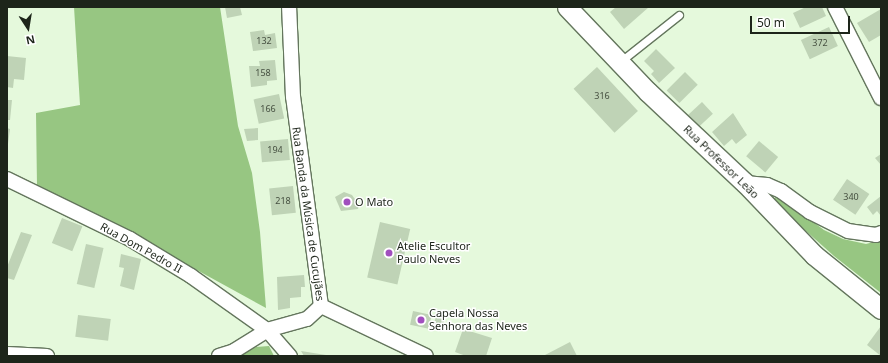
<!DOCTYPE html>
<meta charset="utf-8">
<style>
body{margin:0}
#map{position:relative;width:888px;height:363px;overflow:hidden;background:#e5f9dc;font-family:"Noto Sans",sans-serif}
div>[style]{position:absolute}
.forest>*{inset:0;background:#97c682}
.building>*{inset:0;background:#bfd3b6;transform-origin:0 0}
.roads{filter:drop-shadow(1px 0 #64765d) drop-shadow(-1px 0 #64765d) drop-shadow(0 1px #64765d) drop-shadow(0 -1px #64765d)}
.lane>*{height:7px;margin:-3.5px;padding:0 3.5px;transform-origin:3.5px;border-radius:3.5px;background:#fff}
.street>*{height:14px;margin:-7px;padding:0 7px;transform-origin:7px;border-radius:7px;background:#fff}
.secondary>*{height:19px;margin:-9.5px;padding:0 9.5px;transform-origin:9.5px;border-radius:9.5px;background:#fff}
.dots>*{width:11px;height:11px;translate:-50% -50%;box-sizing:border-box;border:2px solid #fff;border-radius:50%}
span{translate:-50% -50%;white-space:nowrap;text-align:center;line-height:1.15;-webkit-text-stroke:3px #fff;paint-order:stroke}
.number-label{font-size:9px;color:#465041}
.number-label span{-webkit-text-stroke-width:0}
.street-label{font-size:11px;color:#1d251a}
.poi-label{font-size:11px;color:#1d251a}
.left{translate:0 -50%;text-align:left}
.frame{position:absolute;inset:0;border:8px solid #1d251a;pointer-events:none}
.north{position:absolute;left:8px;top:8px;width:40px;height:40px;-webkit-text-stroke:3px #fff;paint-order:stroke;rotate:168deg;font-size:11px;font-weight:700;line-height:16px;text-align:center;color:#1d251a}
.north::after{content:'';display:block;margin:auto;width:14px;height:18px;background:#1d251a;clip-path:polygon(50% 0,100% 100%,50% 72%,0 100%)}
.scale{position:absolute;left:750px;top:16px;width:100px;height:18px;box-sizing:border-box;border:2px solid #1d251a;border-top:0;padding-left:5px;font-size:12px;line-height:14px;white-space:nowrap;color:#1d251a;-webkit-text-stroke:3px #fff;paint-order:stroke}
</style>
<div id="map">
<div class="forest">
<i style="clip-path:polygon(74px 7px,220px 7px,238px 126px,252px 173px,260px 232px,266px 308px,144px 241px,37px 187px,36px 113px,80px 105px)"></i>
<i style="clip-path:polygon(769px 198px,776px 198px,786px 202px,824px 230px,843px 239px,866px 244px,881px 240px,881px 293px,834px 256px)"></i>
<i style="clip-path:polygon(269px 346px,274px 356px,236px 356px,256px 347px)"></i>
</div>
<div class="building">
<i style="clip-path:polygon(225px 7px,240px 7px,242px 15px,227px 18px)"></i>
<i style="clip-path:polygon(616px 7px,649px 7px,624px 29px,610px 12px)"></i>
<i style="clip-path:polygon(806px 7px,822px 7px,826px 16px,800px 28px,793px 13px)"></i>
<i style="clip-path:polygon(881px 9px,881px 35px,869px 42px,857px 23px)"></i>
<i style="left:829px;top:27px;width:21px;height:31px;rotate:65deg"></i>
<i style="clip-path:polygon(264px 30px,265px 35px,275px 33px,277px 48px,253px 51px,250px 32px)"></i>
<i style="clip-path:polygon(656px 49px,675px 68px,659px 83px,651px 74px,654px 71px,644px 61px)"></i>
<i style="clip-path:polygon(7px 56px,26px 58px,24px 80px,14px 79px,13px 88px,7px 87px)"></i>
<i style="clip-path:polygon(275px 60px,277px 80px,267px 81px,267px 85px,251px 87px,249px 66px,260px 66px,259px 61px)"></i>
<i style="left:597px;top:67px;width:60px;height:32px;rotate:47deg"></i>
<i style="left:685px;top:72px;width:18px;height:26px;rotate:45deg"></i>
<i style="left:279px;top:94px;width:25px;height:26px;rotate:78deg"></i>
<i style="clip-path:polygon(7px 100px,12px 100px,10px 120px,7px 120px)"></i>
<i style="left:702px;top:102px;width:16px;height:21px;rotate:47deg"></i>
<i style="clip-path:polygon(733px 113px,747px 135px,736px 144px,732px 139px,724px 146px,712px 132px)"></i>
<i style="clip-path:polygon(7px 128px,10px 129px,8px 144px,7px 144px)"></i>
<i style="clip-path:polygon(258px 128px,258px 140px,247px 141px,244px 129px)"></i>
<i style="left:288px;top:139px;width:21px;height:28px;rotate:85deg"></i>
<i style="left:759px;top:141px;width:25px;height:20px;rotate:40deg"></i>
<i style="clip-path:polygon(881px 154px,881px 165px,875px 158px)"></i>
<i style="left:847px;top:179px;width:27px;height:25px;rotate:34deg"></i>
<i style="left:293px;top:186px;width:27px;height:24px;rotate:84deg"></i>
<i style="clip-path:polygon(344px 192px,352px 195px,359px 205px,358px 209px,341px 211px,335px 197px)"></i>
<i style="clip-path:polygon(881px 196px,881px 216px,877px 211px,873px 215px,867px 207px)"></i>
<i style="left:62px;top:218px;width:22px;height:27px;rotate:22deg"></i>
<i style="left:380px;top:222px;width:31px;height:57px;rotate:13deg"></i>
<i style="clip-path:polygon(21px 232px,32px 235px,14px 280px,7px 278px,7px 267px)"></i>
<i style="left:86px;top:244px;width:18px;height:41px;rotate:13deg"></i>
<i style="clip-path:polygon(121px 254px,141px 259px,134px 290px,120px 286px,124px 268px,119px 267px)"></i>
<i style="clip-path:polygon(304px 275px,305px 287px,301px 287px,301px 297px,290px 298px,290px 308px,278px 310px,277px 277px)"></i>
<i style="left:413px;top:311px;width:19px;height:14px;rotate:12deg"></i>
<i style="left:78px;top:315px;width:33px;height:22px;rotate:7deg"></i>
<i style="left:436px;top:316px;width:9px;height:13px;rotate:13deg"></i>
<i style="clip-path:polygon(881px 326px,881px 356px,867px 345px)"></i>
<i style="clip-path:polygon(463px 329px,492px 338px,486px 356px,466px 356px,455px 352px)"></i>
<i style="clip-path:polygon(570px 342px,577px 356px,545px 356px,545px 355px)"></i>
<i style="clip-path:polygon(301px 351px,326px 355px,325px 356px,304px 356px)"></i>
</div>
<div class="roads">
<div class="lane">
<i style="left:621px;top:61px;width:74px;rotate:-38.4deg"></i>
</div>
<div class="street">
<i style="left:835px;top:7px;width:102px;rotate:63.2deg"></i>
<i style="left:7px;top:179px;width:137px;rotate:26deg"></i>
<i style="left:130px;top:239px;width:71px;rotate:31.2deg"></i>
<i style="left:191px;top:276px;width:93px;rotate:35.4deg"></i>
<i style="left:267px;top:330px;width:35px;rotate:49deg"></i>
<i style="left:745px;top:183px;width:22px;rotate:5deg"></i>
<i style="left:767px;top:185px;width:15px;rotate:23deg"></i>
<i style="left:781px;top:191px;width:36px;rotate:36deg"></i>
<i style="left:810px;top:212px;width:42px;rotate:26.6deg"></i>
<i style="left:848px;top:231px;width:28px;rotate:8deg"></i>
<i style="left:876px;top:235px;width:5px;rotate:-22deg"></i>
<i style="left:321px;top:306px;width:116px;rotate:25.5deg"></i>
<i style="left:7px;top:354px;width:40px;rotate:2.9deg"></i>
<i style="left:219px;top:356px;width:16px;rotate:-18deg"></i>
<i style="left:234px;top:351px;width:39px;rotate:-32deg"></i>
<i style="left:267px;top:330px;width:41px;rotate:-15.4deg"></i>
<i style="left:307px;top:319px;width:19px;rotate:-43deg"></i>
<i style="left:321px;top:306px;width:211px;rotate:-97.6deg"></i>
<i style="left:293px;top:97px;width:90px;rotate:-92.5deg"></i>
</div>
<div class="secondary">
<i style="left:567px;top:7px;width:117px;rotate:46.4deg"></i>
<i style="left:648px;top:92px;width:133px;rotate:43.2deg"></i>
<i style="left:745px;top:183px;width:100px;rotate:46.2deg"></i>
<i style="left:814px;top:255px;width:86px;rotate:38.9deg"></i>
</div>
</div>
<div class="dots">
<i style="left:347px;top:202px;background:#a14fbe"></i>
<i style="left:389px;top:253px;background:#a14fbe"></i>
<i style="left:421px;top:320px;background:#a14fbe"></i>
</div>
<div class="number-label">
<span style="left:264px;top:41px">132</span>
<span style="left:820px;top:43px">372</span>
<span style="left:263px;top:73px">158</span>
<span style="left:602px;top:96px">316</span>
<span style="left:268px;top:109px">166</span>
<span style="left:275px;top:150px">194</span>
<span style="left:851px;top:197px">340</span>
<span style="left:283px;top:201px">218</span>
</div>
<div class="street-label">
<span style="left:721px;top:162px;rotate:44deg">Rua Professor Leão</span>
<span style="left:308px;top:214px;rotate:82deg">Rua Banda da Música de Cucujães</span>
<span style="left:141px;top:248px;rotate:29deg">Rua Dom Pedro II</span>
</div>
<div class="poi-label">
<span class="left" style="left:355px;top:202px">O Mato</span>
<span class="left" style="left:397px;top:253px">Atelie Escultor<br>Paulo Neves</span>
<span class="left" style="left:429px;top:320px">Capela Nossa<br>Senhora das Neves</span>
</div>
<div class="frame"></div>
<div class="north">N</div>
<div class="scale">50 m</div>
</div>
